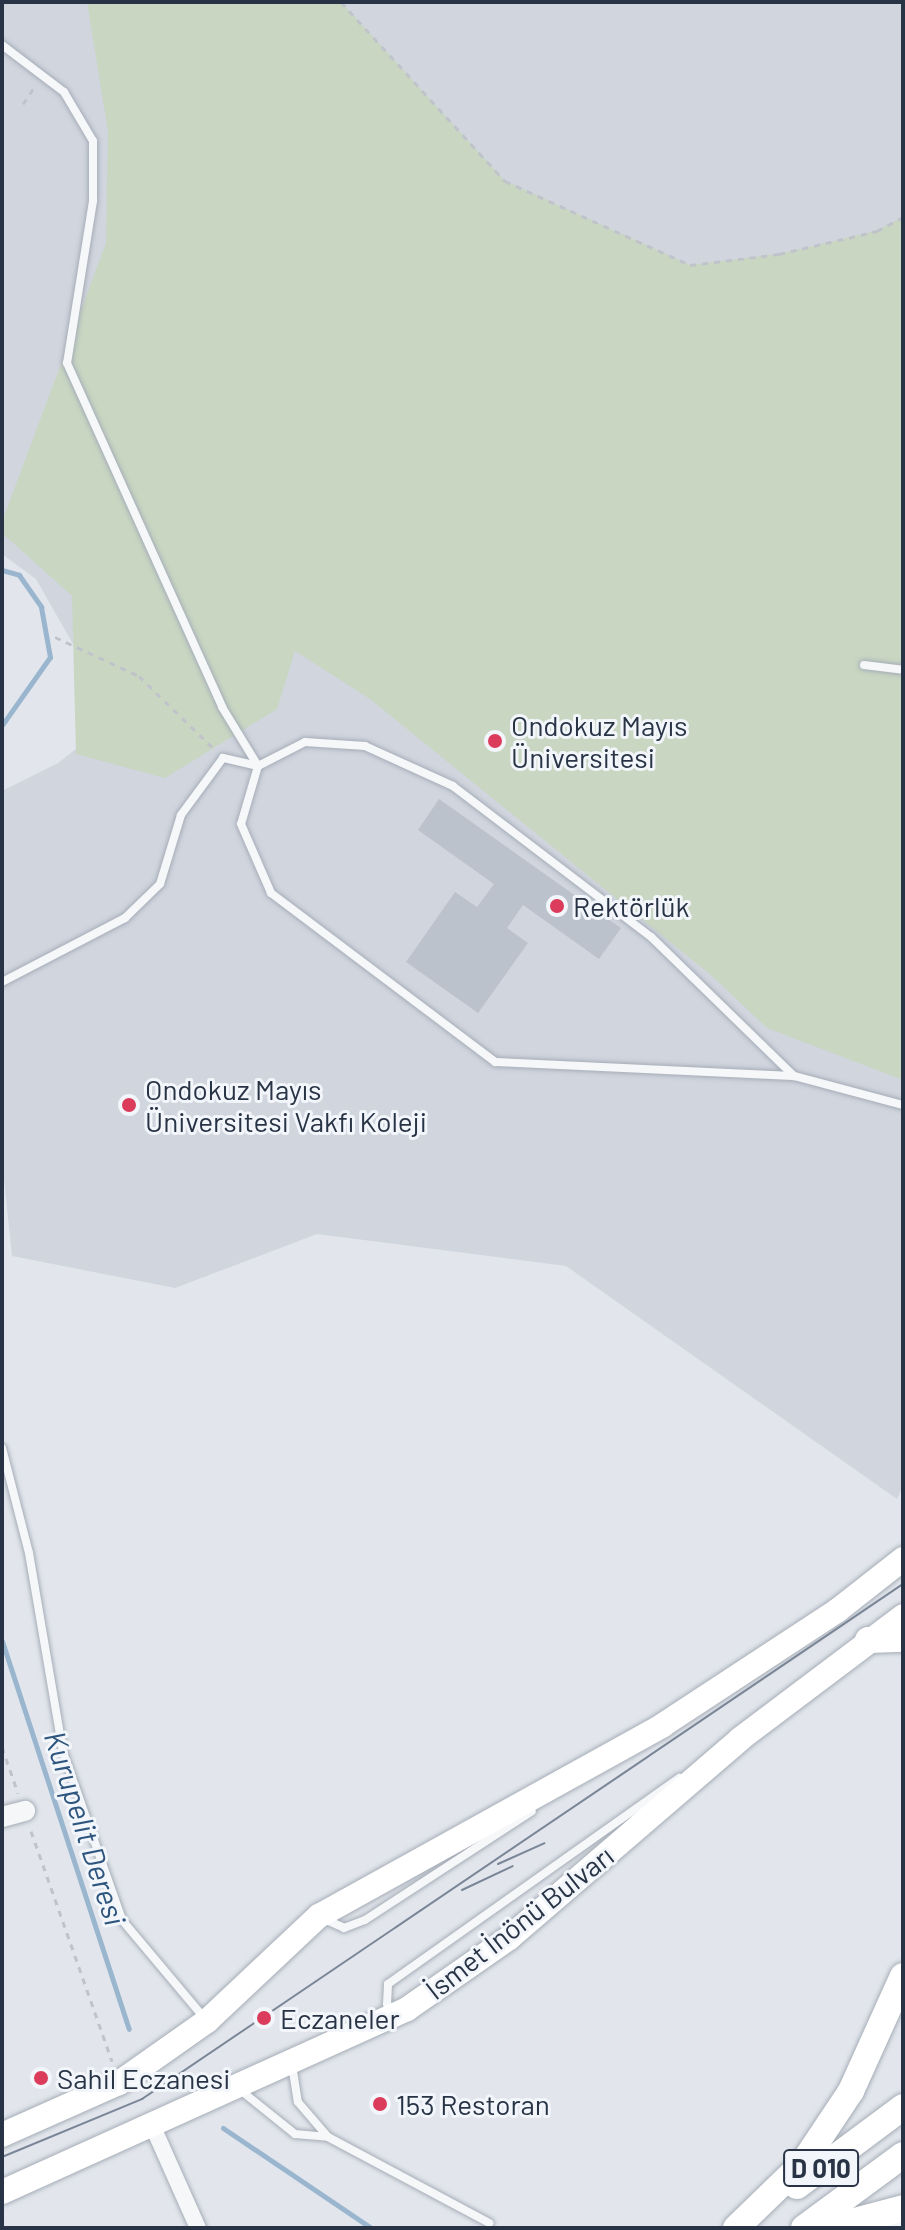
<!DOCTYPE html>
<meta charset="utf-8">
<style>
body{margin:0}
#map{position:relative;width:905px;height:2230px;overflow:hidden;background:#e2e6ec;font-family:Barlow,sans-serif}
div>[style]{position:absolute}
.built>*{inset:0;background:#d0d5de}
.green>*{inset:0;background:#c8d6c2}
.stream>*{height:5px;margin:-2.5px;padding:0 2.5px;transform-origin:2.5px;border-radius:2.5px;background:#9ab6cf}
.building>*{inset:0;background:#bbc2cc}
.path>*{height:3px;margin-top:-1.5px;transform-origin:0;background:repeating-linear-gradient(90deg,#c0c4ca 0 6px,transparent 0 12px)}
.roads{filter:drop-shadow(0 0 2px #a6adb7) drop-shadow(0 0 2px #a6adb7)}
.service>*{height:8px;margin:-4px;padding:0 4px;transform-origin:4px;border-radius:4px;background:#f5f7f9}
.minor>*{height:16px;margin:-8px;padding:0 8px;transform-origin:8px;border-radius:8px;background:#f5f7f9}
.tertiary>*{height:20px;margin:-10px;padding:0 10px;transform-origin:10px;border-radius:10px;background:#f5f7f9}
.primary>*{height:24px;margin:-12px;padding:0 12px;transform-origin:12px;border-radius:12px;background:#fff}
.trunk>*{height:26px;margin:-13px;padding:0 13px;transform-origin:13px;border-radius:13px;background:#fff}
.tram>*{height:2px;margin:-1px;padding:0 1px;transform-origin:1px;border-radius:1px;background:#7a8697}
.dots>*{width:22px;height:22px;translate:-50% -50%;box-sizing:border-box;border:4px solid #f2f5f9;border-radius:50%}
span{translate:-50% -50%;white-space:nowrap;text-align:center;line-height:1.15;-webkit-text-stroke:6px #f2f5f9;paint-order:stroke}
.shield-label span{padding:2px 6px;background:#f2f5f9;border:2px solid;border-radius:6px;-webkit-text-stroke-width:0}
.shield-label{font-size:26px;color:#283446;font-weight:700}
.poi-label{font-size:28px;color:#283446}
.left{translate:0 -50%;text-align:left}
.street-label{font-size:28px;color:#283446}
.water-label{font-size:30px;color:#2e557e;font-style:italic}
.frame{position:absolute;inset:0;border:4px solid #283446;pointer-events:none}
</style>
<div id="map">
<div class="built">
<div style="clip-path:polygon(2px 2px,903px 2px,903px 1486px,897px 1499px,566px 1266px,317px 1234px,175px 1288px,12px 1256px,2px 1160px,2px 791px,58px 763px,115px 718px,36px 579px,2px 554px)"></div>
</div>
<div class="green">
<div style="clip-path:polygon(87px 2px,341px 2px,505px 181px,690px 265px,779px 254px,876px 231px,903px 217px,903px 1080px,767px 1028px,712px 976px,370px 699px,295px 651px,277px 709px,165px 778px,76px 754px,72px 596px,2px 533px,2px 522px,106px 243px,108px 131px)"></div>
</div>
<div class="stream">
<div style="left:2px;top:570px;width:18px;rotate:16deg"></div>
<div style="left:19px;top:575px;width:39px;rotate:55deg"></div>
<div style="left:41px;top:607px;width:51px;rotate:79.8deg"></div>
<div style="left:50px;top:657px;width:83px;rotate:125.2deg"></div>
<div style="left:2px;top:1641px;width:408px;rotate:71.9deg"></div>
<div style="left:223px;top:2128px;width:179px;rotate:34deg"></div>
</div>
<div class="building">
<div style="clip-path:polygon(439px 799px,621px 928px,599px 959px,523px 905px,507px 928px,528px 943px,478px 1013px,406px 962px,455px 892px,477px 907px,494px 884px,418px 830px)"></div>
</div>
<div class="path">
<div style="left:341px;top:2px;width:243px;rotate:47.5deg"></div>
<div style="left:505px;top:181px;width:203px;rotate:24.4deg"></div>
<div style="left:690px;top:265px;width:90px;rotate:-7deg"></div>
<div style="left:779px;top:254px;width:101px;rotate:-13.2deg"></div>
<div style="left:877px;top:231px;width:30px;rotate:-28deg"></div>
<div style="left:23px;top:104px;width:22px;rotate:-56deg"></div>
<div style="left:55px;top:637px;width:93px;rotate:24.9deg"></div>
<div style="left:139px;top:676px;width:106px;rotate:44.2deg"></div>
<div style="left:2px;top:1747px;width:49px;rotate:70.8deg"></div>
<div style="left:31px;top:1831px;width:244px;rotate:70.6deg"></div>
</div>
<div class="roads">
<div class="service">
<div style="left:2px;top:45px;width:78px;rotate:37.2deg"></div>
<div style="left:64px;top:92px;width:57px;rotate:59.4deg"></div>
<div style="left:93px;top:141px;width:60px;rotate:90deg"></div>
<div style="left:93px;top:201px;width:164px;rotate:99.1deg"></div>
<div style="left:67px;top:363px;width:377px;rotate:65.7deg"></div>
<div style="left:222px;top:707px;width:69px;rotate:58.6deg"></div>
<div style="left:258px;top:766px;width:36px;rotate:-167deg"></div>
<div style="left:223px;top:758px;width:71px;rotate:126.4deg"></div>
<div style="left:181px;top:815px;width:72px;rotate:106.9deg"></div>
<div style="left:160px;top:884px;width:49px;rotate:135.8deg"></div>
<div style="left:125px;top:918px;width:139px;rotate:152.5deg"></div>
<div style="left:864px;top:665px;width:39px;rotate:7deg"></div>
<div style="left:794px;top:1076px;width:199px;rotate:-135.8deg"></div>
<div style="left:651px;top:937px;width:249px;rotate:-142.7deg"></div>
<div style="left:453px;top:786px;width:97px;rotate:-155.6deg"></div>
<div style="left:365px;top:746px;width:60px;rotate:-176.2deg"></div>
<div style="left:305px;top:742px;width:53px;rotate:152.9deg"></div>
<div style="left:258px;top:766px;width:60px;rotate:106.3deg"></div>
<div style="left:241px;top:824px;width:75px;rotate:66.5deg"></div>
<div style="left:271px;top:893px;width:281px;rotate:37deg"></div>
<div style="left:495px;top:1062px;width:299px;rotate:2.7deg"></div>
<div style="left:794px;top:1076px;width:113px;rotate:14.9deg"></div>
<div style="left:2px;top:1448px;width:108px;rotate:75.6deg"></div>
<div style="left:29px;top:1553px;width:202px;rotate:80.3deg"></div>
<div style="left:63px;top:1752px;width:178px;rotate:70.6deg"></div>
<div style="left:122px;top:1920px;width:131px;rotate:50deg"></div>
<div style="left:322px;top:1918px;width:24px;rotate:24deg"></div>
<div style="left:344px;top:1928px;width:22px;rotate:-21deg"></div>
<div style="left:365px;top:1920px;width:199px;rotate:-33.1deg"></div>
<div style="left:393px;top:2011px;width:9px;rotate:-131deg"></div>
<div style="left:387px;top:2004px;width:20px;rotate:-87deg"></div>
<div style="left:388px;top:1984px;width:357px;rotate:-35.3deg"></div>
<div style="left:292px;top:2065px;width:37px;rotate:81deg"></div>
<div style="left:298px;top:2102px;width:45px;rotate:49.5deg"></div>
<div style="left:239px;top:2089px;width:72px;rotate:38.8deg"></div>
<div style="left:295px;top:2134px;width:33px;rotate:5deg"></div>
<div style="left:328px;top:2137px;width:183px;rotate:28.1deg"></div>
</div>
<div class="minor">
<div style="left:153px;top:2127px;width:111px;rotate:66deg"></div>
<div style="left:875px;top:2218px;width:29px;rotate:16deg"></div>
</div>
<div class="tertiary">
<div style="left:2px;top:1817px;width:24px;rotate:-15deg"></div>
</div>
<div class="primary">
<div style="left:2px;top:2135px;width:128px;rotate:-24deg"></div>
<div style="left:119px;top:2083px;width:108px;rotate:-35.2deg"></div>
<div style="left:207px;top:2021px;width:154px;rotate:-43.2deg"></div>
<div style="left:319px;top:1916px;width:393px;rotate:-29deg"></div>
<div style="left:663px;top:1725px;width:209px;rotate:-33.3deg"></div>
<div style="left:838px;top:1610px;width:83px;rotate:-38.1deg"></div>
<div style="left:2px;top:2192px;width:444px;rotate:-24.3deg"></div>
<div style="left:407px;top:2009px;width:124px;rotate:-34.8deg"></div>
<div style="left:509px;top:1938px;width:305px;rotate:-40.7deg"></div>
<div style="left:740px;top:1739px;width:204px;rotate:-37deg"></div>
</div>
<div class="trunk">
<div style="left:868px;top:1640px;width:35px;rotate:-2deg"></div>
<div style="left:797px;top:2186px;width:132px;rotate:-36.7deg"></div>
<div style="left:736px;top:2228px;width:93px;rotate:-44.1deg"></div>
<div style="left:803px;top:2163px;width:87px;rotate:-56.3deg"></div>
<div style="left:851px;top:2091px;width:126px;rotate:-65.7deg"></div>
<div style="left:804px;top:2228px;width:123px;rotate:-36.4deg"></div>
<div style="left:828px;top:2228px;width:78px;rotate:-14.9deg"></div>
</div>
</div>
<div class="tram">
<div style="left:498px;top:1864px;width:51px;rotate:-24.1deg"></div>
<div style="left:462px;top:1890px;width:56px;rotate:-25.2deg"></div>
<div style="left:2px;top:2157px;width:152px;rotate:-22.5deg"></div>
<div style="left:142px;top:2099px;width:919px;rotate:-34.09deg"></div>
</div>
<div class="dots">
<div style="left:495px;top:741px;background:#db3c5b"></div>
<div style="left:557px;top:906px;background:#db3c5b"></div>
<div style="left:129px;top:1105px;background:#db3c5b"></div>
<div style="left:264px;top:2018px;background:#db3c5b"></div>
<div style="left:41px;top:2078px;background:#db3c5b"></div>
<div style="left:380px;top:2104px;background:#db3c5b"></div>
</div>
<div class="shield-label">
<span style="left:821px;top:2168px">D 010</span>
</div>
<div class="poi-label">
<span class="left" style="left:511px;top:741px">Ondokuz Mayıs<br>Üniversitesi</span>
<span class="left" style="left:573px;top:906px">Rektörlük</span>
<span class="left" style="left:145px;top:1105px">Ondokuz Mayıs<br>Üniversitesi Vakfı Koleji</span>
<span class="left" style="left:280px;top:2018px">Eczaneler</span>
<span class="left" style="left:57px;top:2078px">Sahil Eczanesi</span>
<span class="left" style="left:396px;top:2104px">153 Restoran</span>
</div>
<div class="street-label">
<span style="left:519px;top:1922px;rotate:-38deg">İsmet İnönü Bulvarı</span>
</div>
<div class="water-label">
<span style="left:86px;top:1828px;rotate:72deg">Kurupelit Deresi</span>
</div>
<div class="frame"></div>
</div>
